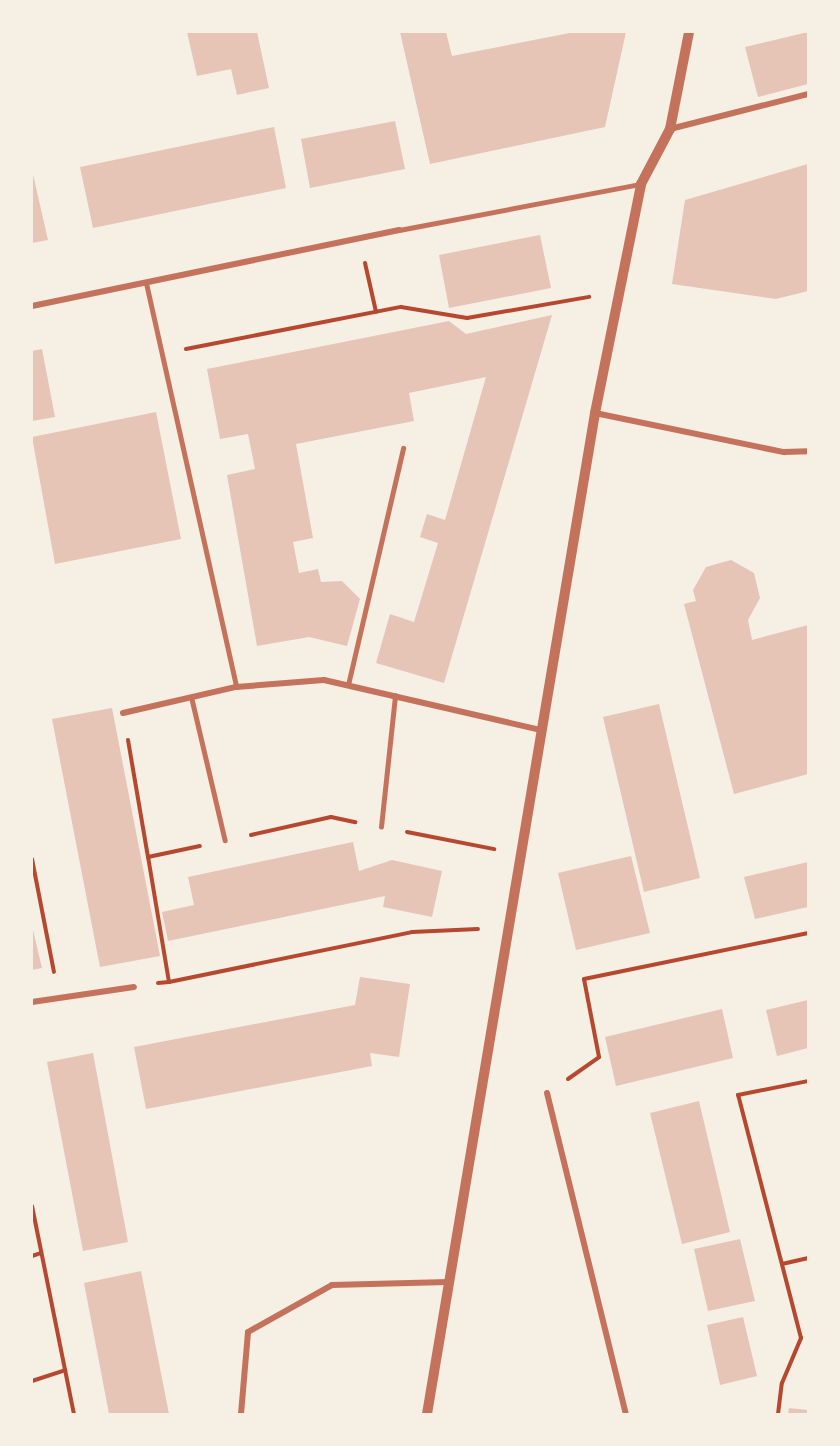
<!DOCTYPE html>
<style>
body{margin:0}
#map{position:relative;width:840px;height:1446px;overflow:hidden;background:#f6efe4;font-family:"Times New Roman",serif}
div>[style]{position:absolute}
.building>*{inset:0;background:#e6c5b7}
.path>*{height:4px;margin:-2px;padding:0 2px;transform-origin:2px;border-radius:2px;background:#b5482f}
.service>*{height:4.5px;margin:-2.25px;padding:0 2.25px;transform-origin:2.25px;border-radius:2.25px;background:#c5725c}
.pedestrian>*{height:5px;margin:-2.5px;padding:0 2.5px;transform-origin:2.5px;border-radius:2.5px;background:#c5725c}
.minor>*{height:6px;margin:-3px;padding:0 3px;transform-origin:3px;border-radius:3px;background:#c5725c}
.tertiary>*{height:10px;margin:-5px;padding:0 5px;transform-origin:5px;border-radius:5px;background:#c5725c}
span{translate:-50% -50%;white-space:nowrap;text-align:center;line-height:1.15;-webkit-text-stroke:6px #f6efe4;paint-order:stroke}
.frame{position:absolute;inset:0;border:33px solid #f6efe4;pointer-events:none}
</style>
<div id="map">
<div class="building">
<div style="clip-path:polygon(187px 32px,257px 32px,269px 88px,237px 95px,231px 69px,197px 76px)"></div>
<div style="clip-path:polygon(400px 32px,446px 32px,452px 56px,575px 32px,626px 32px,605px 127px,430px 164px)"></div>
<div style="clip-path:polygon(808px 32px,808px 84px,758px 97px,745px 47px)"></div>
<div style="clip-path:polygon(395px 121px,405px 169px,310px 188px,301px 139px)"></div>
<div style="clip-path:polygon(274px 127px,286px 188px,93px 228px,80px 167px)"></div>
<div style="clip-path:polygon(808px 164px,808px 291px,776px 299px,672px 284px,685px 200px)"></div>
<div style="clip-path:polygon(32px 170px,48px 240px,32px 243px)"></div>
<div style="clip-path:polygon(540px 235px,551px 288px,449px 308px,439px 255px)"></div>
<div style="clip-path:polygon(552px 315px,444px 683px,376px 663px,390px 614px,414px 622px,438px 543px,420px 537px,427px 514px,445px 520px,486px 377px,409px 393px,414px 421px,296px 444px,313px 538px,293px 542px,299px 573px,318px 569px,321px 582px,342px 581px,360px 599px,347px 646px,309px 637px,257px 646px,227px 475px,255px 469px,248px 434px,220px 439px,207px 369px,449px 321px,466px 334px)"></div>
<div style="clip-path:polygon(42px 349px,55px 417px,32px 421px,32px 351px)"></div>
<div style="clip-path:polygon(156px 412px,181px 539px,55px 564px,32px 437px)"></div>
<div style="clip-path:polygon(731px 560px,754px 573px,760px 598px,748px 620px,752px 640px,808px 625px,808px 774px,734px 794px,684px 604px,696px 601px,693px 590px,706px 567px)"></div>
<div style="clip-path:polygon(659px 704px,700px 878px,644px 892px,603px 717px)"></div>
<div style="clip-path:polygon(112px 708px,160px 956px,100px 967px,52px 719px)"></div>
<div style="clip-path:polygon(353px 842px,359px 871px,392px 860px,442px 871px,432px 917px,383px 907px,385px 896px,168px 941px,162px 912px,194px 905px,188px 877px)"></div>
<div style="clip-path:polygon(631px 856px,650px 933px,576px 950px,558px 873px)"></div>
<div style="clip-path:polygon(808px 862px,808px 907px,755px 919px,744px 877px)"></div>
<div style="clip-path:polygon(32px 926px,42px 968px,32px 970px)"></div>
<div style="clip-path:polygon(360px 977px,410px 984px,399px 1057px,370px 1053px,372px 1066px,146px 1109px,134px 1047px,355px 1005px)"></div>
<div style="clip-path:polygon(808px 1000px,808px 1048px,777px 1056px,766px 1010px)"></div>
<div style="clip-path:polygon(722px 1009px,733px 1058px,616px 1086px,605px 1037px)"></div>
<div style="clip-path:polygon(93px 1053px,128px 1242px,83px 1251px,47px 1062px)"></div>
<div style="clip-path:polygon(699px 1101px,730px 1232px,682px 1244px,650px 1113px)"></div>
<div style="clip-path:polygon(740px 1239px,755px 1301px,708px 1311px,694px 1249px)"></div>
<div style="clip-path:polygon(141px 1271px,169px 1414px,109px 1414px,84px 1283px)"></div>
<div style="clip-path:polygon(743px 1317px,757px 1376px,720px 1385px,707px 1325px)"></div>
<div style="clip-path:polygon(789px 1408px,808px 1410px,808px 1414px,788px 1414px)"></div>
</div>
<div class="path">
<div style="left:365px;top:263px;width:50px;rotate:77.3deg"></div>
<div style="left:186px;top:349px;width:219px;rotate:-11.1deg"></div>
<div style="left:401px;top:307px;width:67px;rotate:9.5deg"></div>
<div style="left:467px;top:318px;width:124px;rotate:-9.8deg"></div>
<div style="left:128px;top:740px;width:119px;rotate:80.3deg"></div>
<div style="left:407px;top:832px;width:89px;rotate:11.1deg"></div>
<div style="left:251px;top:835px;width:82px;rotate:-12.7deg"></div>
<div style="left:331px;top:817px;width:25px;rotate:12deg"></div>
<div style="left:32px;top:859px;width:115px;rotate:79deg"></div>
<div style="left:169px;top:982px;width:248px;rotate:-11.6deg"></div>
<div style="left:412px;top:932px;width:66px;rotate:-2.6deg"></div>
<div style="left:158px;top:983px;width:11px;rotate:-5deg"></div>
<div style="left:169px;top:982px;width:127px;rotate:-99.5deg"></div>
<div style="left:148px;top:857px;width:53px;rotate:-11.9deg"></div>
<div style="left:568px;top:1079px;width:38px;rotate:-35deg"></div>
<div style="left:599px;top:1057px;width:79px;rotate:-100.9deg"></div>
<div style="left:584px;top:979px;width:229px;rotate:-11.6deg"></div>
<div style="left:32px;top:1206px;width:212px;rotate:78.6deg"></div>
<div style="left:32px;top:1256px;width:9px;rotate:-18deg"></div>
<div style="left:782px;top:1264px;width:27px;rotate:-13deg"></div>
<div style="left:32px;top:1381px;width:35px;rotate:-18deg"></div>
<div style="left:778px;top:1414px;width:31px;rotate:-83deg"></div>
<div style="left:782px;top:1383px;width:49px;rotate:-67.1deg"></div>
<div style="left:801px;top:1338px;width:251px;rotate:-104.5deg"></div>
<div style="left:738px;top:1095px;width:71px;rotate:-11.3deg"></div>
</div>
<div class="service">
<div style="left:348px;top:685px;width:243px;rotate:-76.9deg"></div>
<div style="left:192px;top:699px;width:145px;rotate:76.8deg"></div>
<div style="left:381px;top:827px;width:132px;rotate:-83.9deg"></div>
</div>
<div class="pedestrian">
<div style="left:399px;top:230px;width:246px;rotate:-10.8deg"></div>
<div style="left:146px;top:283px;width:414px;rotate:77.4deg"></div>
</div>
<div class="minor">
<div style="left:670px;top:129px;width:142px;rotate:-14.2deg"></div>
<div style="left:32px;top:306px;width:375px;rotate:-11.7deg"></div>
<div style="left:595px;top:413px;width:193px;rotate:11.7deg"></div>
<div style="left:784px;top:452px;width:24px;rotate:-2deg"></div>
<div style="left:123px;top:713px;width:116px;rotate:-13deg"></div>
<div style="left:236px;top:687px;width:88px;rotate:-4.5deg"></div>
<div style="left:324px;top:680px;width:223px;rotate:13deg"></div>
<div style="left:32px;top:1002px;width:103px;rotate:-8.4deg"></div>
<div style="left:547px;top:1093px;width:331px;rotate:76.2deg"></div>
<div style="left:241px;top:1414px;width:82px;rotate:-85.1deg"></div>
<div style="left:248px;top:1332px;width:96px;rotate:-29.2deg"></div>
<div style="left:332px;top:1285px;width:116px;rotate:-1.5deg"></div>
</div>
<div class="tertiary">
<div style="left:427px;top:1414px;width:1015px;rotate:-80.47deg"></div>
<div style="left:595px;top:413px;width:234px;rotate:-78.6deg"></div>
<div style="left:641px;top:184px;width:62px;rotate:-62.2deg"></div>
<div style="left:670px;top:129px;width:99px;rotate:-78.9deg"></div>
</div>
<div class="frame"></div>
</div>
